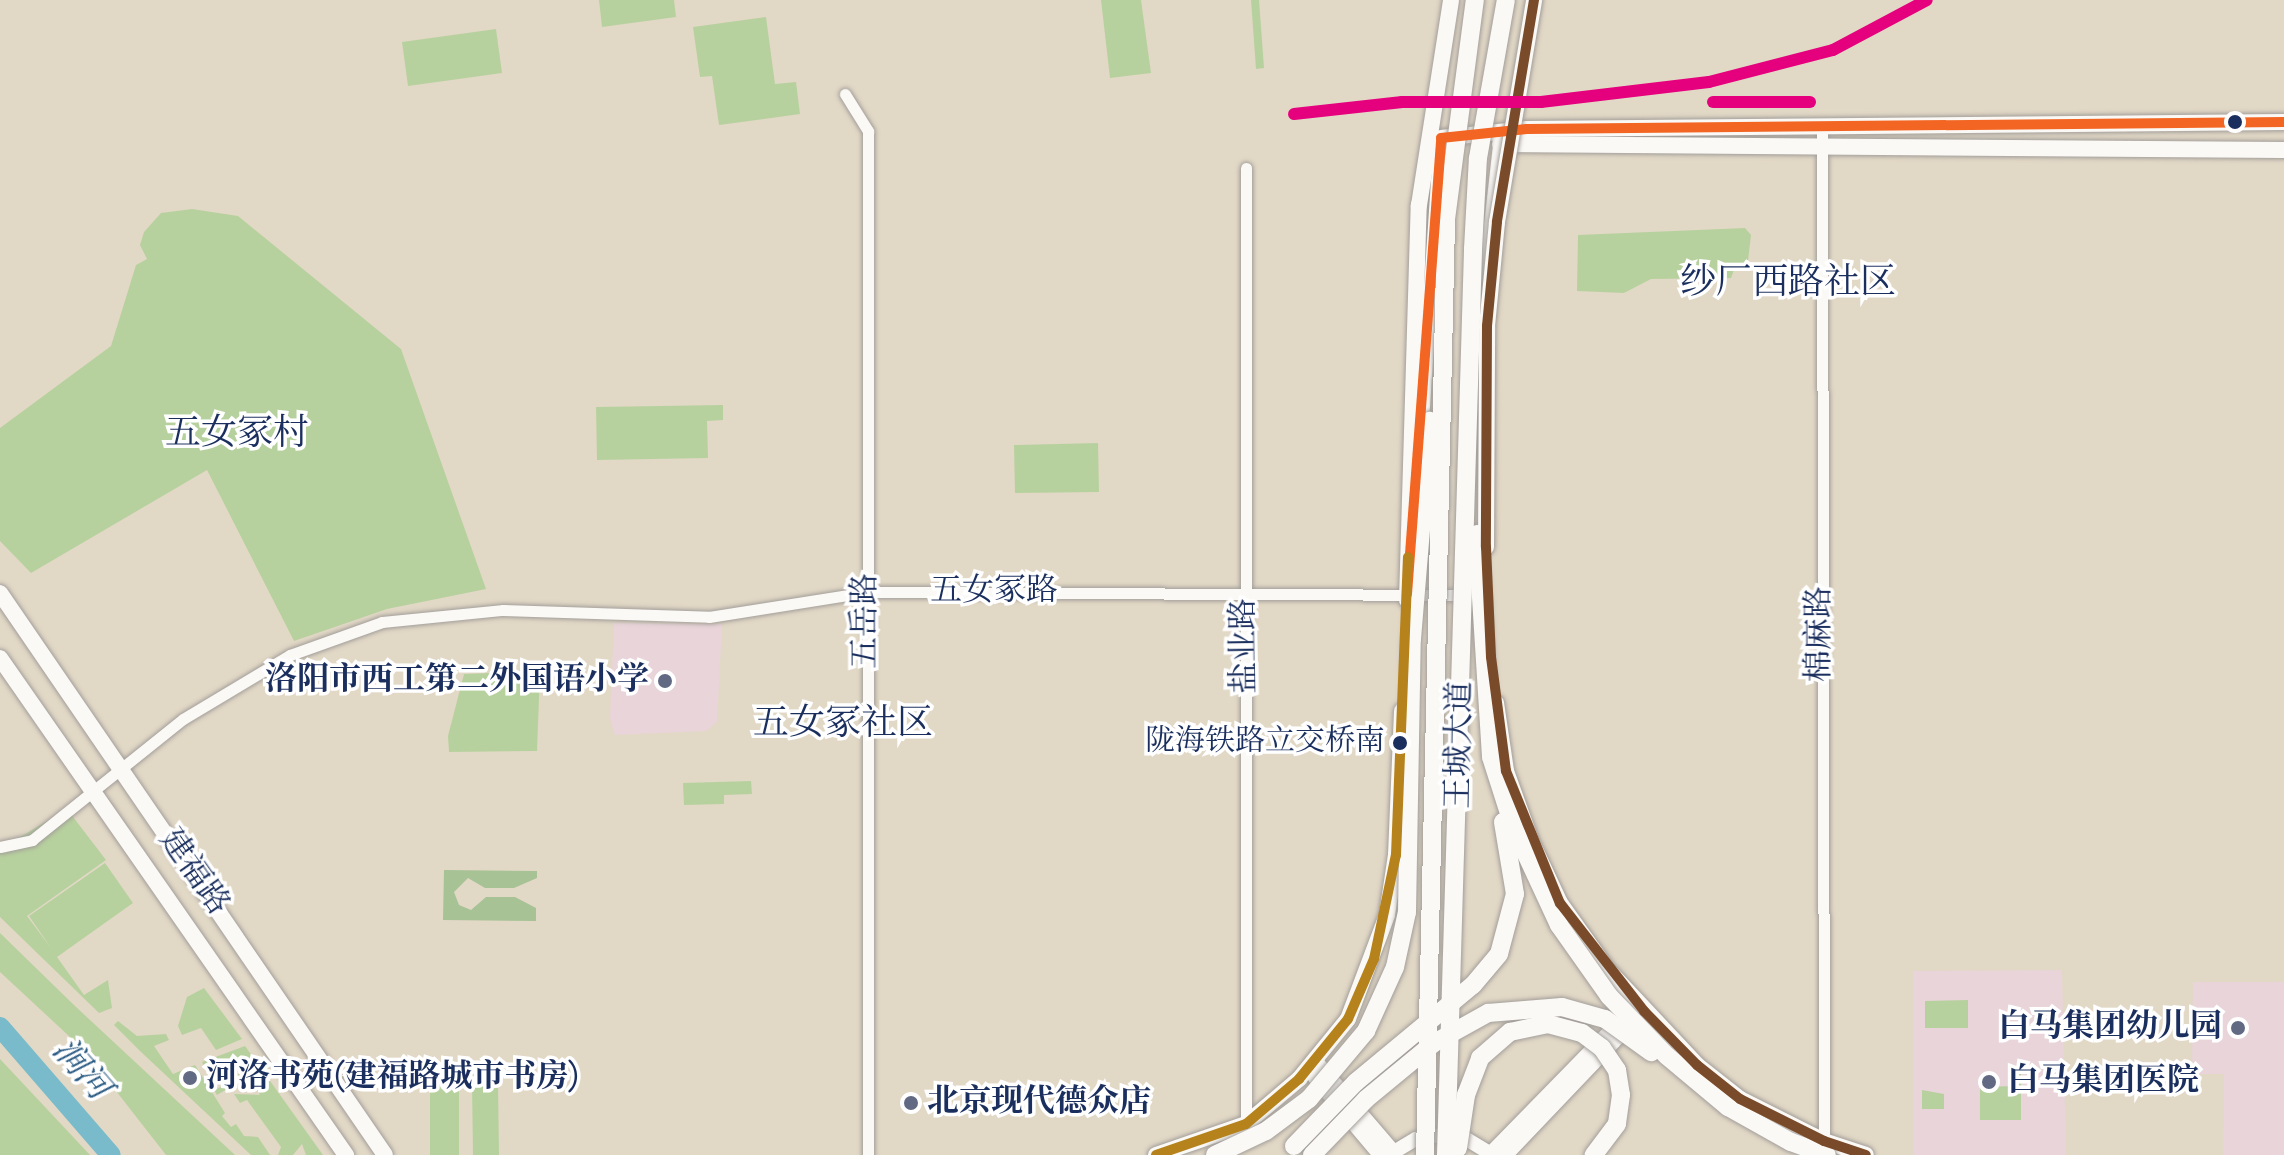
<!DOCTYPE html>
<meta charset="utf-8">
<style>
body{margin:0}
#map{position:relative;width:2284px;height:1155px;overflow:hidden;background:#e2d8c6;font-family:"Sorts Mill Goudy","Noto Serif SC",serif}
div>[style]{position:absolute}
.built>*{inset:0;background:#e8d4d9}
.green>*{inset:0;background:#b7d19e}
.forest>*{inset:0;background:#a7c295}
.river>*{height:20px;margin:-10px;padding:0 10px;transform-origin:10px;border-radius:10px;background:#79bbca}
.roads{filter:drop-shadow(0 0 2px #a29e9a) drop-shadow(0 0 2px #a29e9a)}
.minor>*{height:11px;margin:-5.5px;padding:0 5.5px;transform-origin:5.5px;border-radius:5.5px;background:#fbf9f6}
.tertiary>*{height:14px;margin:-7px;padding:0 7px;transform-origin:7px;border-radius:7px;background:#fbf9f6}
.secondary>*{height:16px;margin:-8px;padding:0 8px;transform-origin:8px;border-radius:8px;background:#fbf9f6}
.bridges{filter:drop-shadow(0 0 2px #a29e9a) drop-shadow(0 0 2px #a29e9a)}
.secondary-bridge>*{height:16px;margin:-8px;padding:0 8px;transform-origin:8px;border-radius:8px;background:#fbf9f6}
.trunk-bridge>*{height:18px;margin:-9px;padding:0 9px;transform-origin:9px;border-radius:9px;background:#fbf9f6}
.bus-1>*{height:10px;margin:-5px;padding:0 5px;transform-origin:5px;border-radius:5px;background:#f26522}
.bus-2>*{height:10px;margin:-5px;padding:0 5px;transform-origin:5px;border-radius:5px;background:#7a4b2a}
.bus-3>*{height:10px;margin:-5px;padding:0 5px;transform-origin:5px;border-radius:5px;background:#b5821c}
.rail-1>*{height:12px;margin:-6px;padding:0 6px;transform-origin:6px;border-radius:6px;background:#e5007d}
.dots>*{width:22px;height:22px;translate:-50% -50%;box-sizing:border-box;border:4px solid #fff;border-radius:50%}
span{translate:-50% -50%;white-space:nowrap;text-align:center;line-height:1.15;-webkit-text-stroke:7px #fff;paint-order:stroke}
.bus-label{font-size:30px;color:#1b2f5e}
.right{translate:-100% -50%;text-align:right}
.street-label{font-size:32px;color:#1b2f5e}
.poi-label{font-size:32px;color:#1b2f5e;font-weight:700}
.left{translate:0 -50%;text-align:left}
.water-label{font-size:34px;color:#2c5c84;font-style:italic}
.quarter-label{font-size:36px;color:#1b2f5e}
</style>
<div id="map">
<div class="built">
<div style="clip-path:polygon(614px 623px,722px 624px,717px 722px,706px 731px,615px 735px,610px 719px)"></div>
<div style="clip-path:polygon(2062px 970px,2066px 1155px,1914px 1155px,1913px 971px)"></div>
<div style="clip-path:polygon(2193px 982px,2284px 982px,2284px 1155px,2223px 1155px,2224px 1074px,2192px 1074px)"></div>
</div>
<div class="green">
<div style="clip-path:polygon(599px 0,674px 0,676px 17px,602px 27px)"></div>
<div style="clip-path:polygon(1101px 0,1141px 0,1151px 73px,1110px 78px)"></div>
<div style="clip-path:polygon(1251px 0,1259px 0,1264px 68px,1256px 69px)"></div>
<div style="clip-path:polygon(766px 17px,775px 84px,796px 82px,800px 114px,719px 125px,712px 76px,700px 77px,693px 27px)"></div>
<div style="clip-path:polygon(496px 29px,502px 73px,408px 86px,402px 42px)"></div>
<div style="clip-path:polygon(192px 209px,238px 216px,401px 349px,486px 589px,387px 609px,294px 641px,207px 470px,31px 573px,0 541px,0 428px,111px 346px,136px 265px,147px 259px,140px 245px,144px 232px,161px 213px)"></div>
<div style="clip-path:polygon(1745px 228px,1751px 235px,1748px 261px,1735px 267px,1731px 278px,1651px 279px,1624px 293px,1577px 291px,1578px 235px)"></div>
<div style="clip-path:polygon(723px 405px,723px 420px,707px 421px,708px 458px,597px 460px,596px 407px)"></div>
<div style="clip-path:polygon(1098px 443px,1099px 492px,1015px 493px,1014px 445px)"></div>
<div style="clip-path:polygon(540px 671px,537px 751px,449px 752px,448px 736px,464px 674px)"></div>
<div style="clip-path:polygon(751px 781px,752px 794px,724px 795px,724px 804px,684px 805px,683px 783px)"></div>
<div style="clip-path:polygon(67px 809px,106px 860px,27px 916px,51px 948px,29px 916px,105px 863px,133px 903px,57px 957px,84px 995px,108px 980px,112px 1008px,99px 1013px,0 917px,0 849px)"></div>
<div style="clip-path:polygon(0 933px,75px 1006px,235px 1155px,166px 1155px,84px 1050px,0 972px)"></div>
<div style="clip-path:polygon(204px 988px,242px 1039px,216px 1050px,201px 1028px,182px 1035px,178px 1026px,187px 997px)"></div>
<div style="clip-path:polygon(1968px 1000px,1968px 1028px,1925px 1028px,1925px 1001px)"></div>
<div style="clip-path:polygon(118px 1021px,137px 1036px,166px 1034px,169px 1040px,154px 1046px,173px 1074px,195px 1065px,225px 1113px,222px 1116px,231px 1127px,236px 1124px,244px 1136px,258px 1137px,270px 1155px,251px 1155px,140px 1051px,114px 1025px)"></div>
<div style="clip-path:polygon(245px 1046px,323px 1155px,306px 1155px,302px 1144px,293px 1155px,278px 1155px,281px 1147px,247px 1100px,240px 1103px,234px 1094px,260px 1095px,244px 1068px,237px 1072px,242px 1080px,217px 1095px,211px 1085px,217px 1089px,230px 1081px,220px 1066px,208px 1073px,202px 1062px)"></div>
<div style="clip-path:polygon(0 1059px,90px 1155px,0 1155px)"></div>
<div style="clip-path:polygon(2016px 1074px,2021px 1074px,2021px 1120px,1980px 1120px,1980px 1087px,2015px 1086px)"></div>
<div style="clip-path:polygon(430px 1080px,459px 1080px,459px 1155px,430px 1155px)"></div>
<div style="clip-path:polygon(498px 1082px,499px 1155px,473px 1155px,472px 1083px)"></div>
<div style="clip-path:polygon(1922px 1090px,1944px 1094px,1944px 1109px,1922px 1109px)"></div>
</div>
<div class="forest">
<div style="clip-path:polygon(444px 870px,537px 871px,537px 878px,514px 888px,485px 888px,468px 878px,454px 892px,459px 905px,471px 910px,486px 897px,515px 897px,536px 908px,536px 921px,443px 920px)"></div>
</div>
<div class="river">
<div style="left:0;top:1027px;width:169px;rotate:49.1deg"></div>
</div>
<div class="roads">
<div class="minor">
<div style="left:845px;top:94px;width:44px;rotate:58.1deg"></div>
<div style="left:868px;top:131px;width:1024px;rotate:90deg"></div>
<div style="left:1822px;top:127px;width:1014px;rotate:89.89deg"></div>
<div style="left:0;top:847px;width:33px;rotate:-12deg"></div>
<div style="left:32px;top:840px;width:193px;rotate:-38.7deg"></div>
<div style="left:183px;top:719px;width:125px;rotate:-30.9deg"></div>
<div style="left:290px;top:655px;width:98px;rotate:-19.7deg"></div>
<div style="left:382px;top:622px;width:122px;rotate:-5.7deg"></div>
<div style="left:503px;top:610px;width:206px;rotate:1.9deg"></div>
<div style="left:709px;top:617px;width:159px;rotate:-9deg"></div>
<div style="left:866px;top:592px;width:600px;rotate:0.29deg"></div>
<div style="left:1246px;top:1124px;width:956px;rotate:-90deg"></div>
</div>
<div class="tertiary">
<div style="left:1482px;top:303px;width:160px;rotate:-83.5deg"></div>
<div style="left:1421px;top:437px;width:300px;rotate:-86.2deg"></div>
<div style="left:1315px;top:1060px;width:120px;rotate:49.4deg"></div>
<div style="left:1315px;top:1078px;width:101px;rotate:49.8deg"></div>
<div style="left:1491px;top:1153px;width:185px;rotate:-45.7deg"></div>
<div style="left:1389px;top:1155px;width:31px;rotate:-31deg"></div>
<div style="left:1416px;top:1139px;width:26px;rotate:-9deg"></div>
<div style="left:1442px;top:1135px;width:26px;rotate:11deg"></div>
<div style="left:1468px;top:1140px;width:29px;rotate:31deg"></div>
<div style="left:1506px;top:1155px;width:180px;rotate:-46.4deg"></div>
</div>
<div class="secondary">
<div style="left:1441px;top:138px;width:86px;rotate:-6deg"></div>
<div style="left:1527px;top:129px;width:757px;rotate:-0.53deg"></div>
<div style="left:1500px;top:144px;width:784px;rotate:0.44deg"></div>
<div style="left:0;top:593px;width:681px;rotate:55.59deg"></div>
<div style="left:1407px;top:600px;width:395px;rotate:-88.3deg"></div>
<div style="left:1419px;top:205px;width:207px;rotate:-81.1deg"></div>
<div style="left:0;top:658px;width:606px;rotate:55.16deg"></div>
<div style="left:1496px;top:703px;width:69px;rotate:81.6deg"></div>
<div style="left:1506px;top:771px;width:74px;rotate:70.3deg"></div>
<div style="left:1531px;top:841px;width:68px;rotate:64.9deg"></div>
<div style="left:1560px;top:903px;width:81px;rotate:54.5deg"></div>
<div style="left:1607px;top:969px;width:132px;rotate:46.8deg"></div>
<div style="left:1697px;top:1065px;width:55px;rotate:38.3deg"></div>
<div style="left:1740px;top:1099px;width:94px;rotate:26.6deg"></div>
<div style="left:1824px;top:1141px;width:44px;rotate:18.4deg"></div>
<div style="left:1156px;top:1155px;width:95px;rotate:-19deg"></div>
<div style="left:1246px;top:1124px;width:70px;rotate:-40.3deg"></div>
<div style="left:1299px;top:1079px;width:77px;rotate:-50.8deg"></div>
<div style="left:1348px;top:1019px;width:111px;rotate:-69.4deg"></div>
<div style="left:1387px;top:915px;width:61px;rotate:-81.5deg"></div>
<div style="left:1396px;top:855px;width:144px;rotate:-87.6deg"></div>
</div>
</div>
<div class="bridges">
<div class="secondary-bridge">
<div style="left:1486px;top:547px;width:221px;rotate:-89.7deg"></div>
<div style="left:1487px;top:326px;width:104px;rotate:-84.5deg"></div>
<div style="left:1497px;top:222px;width:225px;rotate:-80.5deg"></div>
</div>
<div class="trunk-bridge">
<div style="left:1477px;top:534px;width:223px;rotate:86.4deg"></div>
<div style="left:1491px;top:757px;width:72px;rotate:72.3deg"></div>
<div style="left:1513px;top:826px;width:109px;rotate:65.1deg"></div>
<div style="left:1559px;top:925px;width:87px;rotate:54.8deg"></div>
<div style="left:1609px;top:996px;width:83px;rotate:46deg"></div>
<div style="left:1667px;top:1056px;width:80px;rotate:39.9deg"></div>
<div style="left:1728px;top:1107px;width:72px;rotate:29.1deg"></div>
<div style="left:1791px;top:1142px;width:38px;rotate:20deg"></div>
<div style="left:1294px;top:1146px;width:89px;rotate:-45.9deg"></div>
<div style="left:1356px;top:1082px;width:152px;rotate:-39.7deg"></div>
<div style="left:1473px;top:985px;width:40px;rotate:-50deg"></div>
<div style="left:1499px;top:954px;width:62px;rotate:-75.1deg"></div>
<div style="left:1515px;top:894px;width:73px;rotate:-99.5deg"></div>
<div style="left:1458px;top:1148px;width:54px;rotate:-81.4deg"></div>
<div style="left:1466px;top:1095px;width:40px;rotate:-69deg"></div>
<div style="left:1480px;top:1058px;width:40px;rotate:-41deg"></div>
<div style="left:1510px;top:1032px;width:39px;rotate:-12deg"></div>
<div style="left:1548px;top:1024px;width:35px;rotate:15deg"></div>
<div style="left:1582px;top:1033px;width:25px;rotate:37deg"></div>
<div style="left:1602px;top:1048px;width:27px;rotate:56deg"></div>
<div style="left:1617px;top:1070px;width:25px;rotate:81deg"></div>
<div style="left:1621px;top:1095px;width:29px;rotate:98deg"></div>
<div style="left:1617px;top:1124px;width:39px;rotate:127deg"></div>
<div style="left:1215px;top:1155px;width:56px;rotate:-25.2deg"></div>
<div style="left:1266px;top:1131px;width:54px;rotate:-36.7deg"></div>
<div style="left:1309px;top:1099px;width:89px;rotate:-50deg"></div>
<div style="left:1366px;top:1031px;width:70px;rotate:-65.6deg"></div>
<div style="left:1395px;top:967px;width:56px;rotate:-77.7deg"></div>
<div style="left:1407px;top:912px;width:273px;rotate:-89deg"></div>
<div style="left:1412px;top:639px;width:219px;rotate:-85.3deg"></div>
<div style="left:1312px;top:1155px;width:78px;rotate:-46deg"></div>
<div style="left:1366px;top:1099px;width:88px;rotate:-39.5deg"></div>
<div style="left:1434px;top:1043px;width:62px;rotate:-29.1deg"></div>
<div style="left:1488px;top:1013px;width:74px;rotate:-4.6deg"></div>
<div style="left:1562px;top:1007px;width:45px;rotate:15.6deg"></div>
<div style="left:1605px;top:1019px;width:57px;rotate:35.7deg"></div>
<div style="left:1425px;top:1155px;width:936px;rotate:-88.71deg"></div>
<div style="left:1446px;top:219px;width:221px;rotate:-82.5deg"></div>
<div style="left:1446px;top:1155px;width:906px;rotate:-88.29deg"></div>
<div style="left:1473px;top:249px;width:91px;rotate:-86.9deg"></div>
<div style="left:1478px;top:158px;width:160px;rotate:-80deg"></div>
</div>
</div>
<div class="bus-1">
<div style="left:1407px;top:594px;width:457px;rotate:-85.7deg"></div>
<div style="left:1441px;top:138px;width:86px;rotate:-6deg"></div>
<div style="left:1527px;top:129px;width:757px;rotate:-0.53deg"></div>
</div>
<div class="bus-2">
<div style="left:1534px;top:0;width:225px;rotate:99.5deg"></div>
<div style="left:1497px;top:222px;width:104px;rotate:95.5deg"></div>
<div style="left:1487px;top:326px;width:221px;rotate:90.3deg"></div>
<div style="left:1486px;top:547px;width:110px;rotate:87.4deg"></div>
<div style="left:1491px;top:657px;width:115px;rotate:82.5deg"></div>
<div style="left:1506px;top:771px;width:143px;rotate:67.8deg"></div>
<div style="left:1560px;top:903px;width:137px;rotate:52.1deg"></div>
<div style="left:1644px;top:1011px;width:76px;rotate:45.5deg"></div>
<div style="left:1697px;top:1065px;width:55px;rotate:38.3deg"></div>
<div style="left:1740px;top:1099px;width:94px;rotate:26.6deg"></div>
<div style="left:1824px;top:1141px;width:44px;rotate:18.4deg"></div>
</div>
<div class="bus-3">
<div style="left:1156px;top:1155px;width:95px;rotate:-19deg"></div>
<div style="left:1246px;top:1124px;width:70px;rotate:-40.3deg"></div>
<div style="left:1299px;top:1079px;width:77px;rotate:-50.8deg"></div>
<div style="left:1348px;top:1019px;width:65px;rotate:-66.6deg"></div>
<div style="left:1374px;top:959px;width:106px;rotate:-78.1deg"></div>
<div style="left:1396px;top:855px;width:298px;rotate:-87.7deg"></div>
</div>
<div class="rail-1">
<div style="left:1713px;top:102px;width:97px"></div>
<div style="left:1294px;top:114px;width:109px;rotate:-6.3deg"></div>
<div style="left:1402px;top:102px;width:139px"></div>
<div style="left:1541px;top:102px;width:169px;rotate:-6.8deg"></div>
<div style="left:1709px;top:82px;width:128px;rotate:-14.5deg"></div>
<div style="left:1833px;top:50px;width:106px;rotate:-28deg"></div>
</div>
<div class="dots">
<div style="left:2235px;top:122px;background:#1b2f5e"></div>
<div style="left:665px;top:681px;background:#616a82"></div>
<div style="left:1400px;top:743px;background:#1b2f5e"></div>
<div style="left:2238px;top:1028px;background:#616a82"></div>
<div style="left:190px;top:1078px;background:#616a82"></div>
<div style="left:1989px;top:1082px;background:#616a82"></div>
<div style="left:911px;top:1103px;background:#616a82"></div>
</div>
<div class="bus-label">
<span class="right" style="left:1385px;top:743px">陇海铁路立交桥南</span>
</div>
<div class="street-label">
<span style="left:994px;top:592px">五女冢路</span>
<span style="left:867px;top:621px;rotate:-90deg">五岳路</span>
<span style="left:1821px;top:634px;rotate:-90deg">棉麻路</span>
<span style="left:1246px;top:646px;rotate:-91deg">盐业路</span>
<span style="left:1461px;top:745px;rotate:-89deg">王城大道</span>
<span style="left:193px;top:873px;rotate:55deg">建福路</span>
</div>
<div class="poi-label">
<span class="right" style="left:649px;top:681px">洛阳市西工第二外国语小学</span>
<span class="right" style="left:2222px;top:1028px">白马集团幼儿园</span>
<span class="left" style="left:206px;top:1078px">河洛书苑(建福路城市书房)</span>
<span class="left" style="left:2007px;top:1082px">白马集团医院</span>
<span class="left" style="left:927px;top:1103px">北京现代德众店</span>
</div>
<div class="water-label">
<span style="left:80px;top:1070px;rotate:49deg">涧河</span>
</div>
<div class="quarter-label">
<span style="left:1788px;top:285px">纱厂西路社区</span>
<span style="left:237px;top:436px">五女冢村</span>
<span style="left:843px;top:726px">五女冢社区</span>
</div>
</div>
